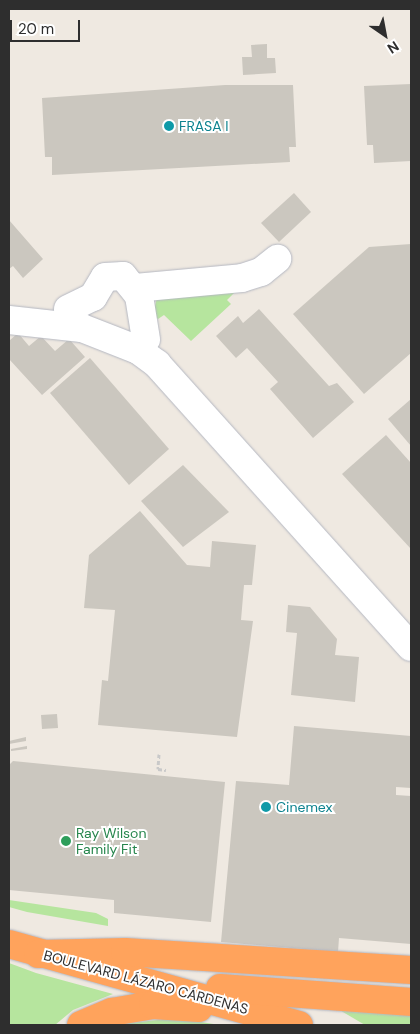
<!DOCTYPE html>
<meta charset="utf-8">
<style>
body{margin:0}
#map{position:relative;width:420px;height:1034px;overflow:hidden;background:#efe9e1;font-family:"DM Sans",sans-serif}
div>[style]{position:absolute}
.green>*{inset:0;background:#b6e59e}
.building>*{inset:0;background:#cbc7bf}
.path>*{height:3px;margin-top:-1.5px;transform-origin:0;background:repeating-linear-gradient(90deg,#c9c9c9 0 4px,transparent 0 6.5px)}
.roads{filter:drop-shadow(0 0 1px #b4b7c1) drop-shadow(0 0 1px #b4b7c1)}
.secondary>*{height:28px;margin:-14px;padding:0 14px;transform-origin:14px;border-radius:14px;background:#fff}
.highway>*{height:28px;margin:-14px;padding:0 14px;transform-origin:14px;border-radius:14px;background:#ffa35c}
.dots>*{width:14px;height:14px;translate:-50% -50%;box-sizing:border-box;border:2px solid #fff;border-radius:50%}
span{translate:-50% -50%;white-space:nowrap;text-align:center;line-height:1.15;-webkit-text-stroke:4px #fff;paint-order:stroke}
.culture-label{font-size:14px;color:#0d838f}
.left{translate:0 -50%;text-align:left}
.leisure-label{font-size:14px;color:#27864d}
.street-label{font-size:14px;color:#2e2e2e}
.frame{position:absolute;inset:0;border:10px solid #2e2e2e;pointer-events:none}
.north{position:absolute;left:360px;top:10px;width:50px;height:50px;-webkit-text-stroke:4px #fff;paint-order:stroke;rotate:147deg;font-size:14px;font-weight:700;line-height:20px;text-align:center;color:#2e2e2e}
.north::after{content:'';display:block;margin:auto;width:18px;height:22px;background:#2e2e2e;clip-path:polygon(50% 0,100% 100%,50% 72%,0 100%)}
.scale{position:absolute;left:10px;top:20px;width:70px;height:22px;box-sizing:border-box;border:2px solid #2e2e2e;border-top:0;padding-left:6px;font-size:15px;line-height:18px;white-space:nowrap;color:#2e2e2e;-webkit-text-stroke:4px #fff;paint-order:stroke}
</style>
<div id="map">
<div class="green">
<div style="clip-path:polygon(237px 290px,227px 300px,231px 304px,191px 341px,164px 315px,158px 319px,153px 315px,158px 293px)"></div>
<div style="clip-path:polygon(9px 900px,96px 913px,108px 919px,108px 926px,27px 912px,9px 907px)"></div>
<div style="clip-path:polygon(9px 963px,36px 973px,113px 994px,73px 1010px,55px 1025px,9px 1025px)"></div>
<div style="clip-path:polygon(331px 1005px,411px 1015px,411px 1025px,365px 1025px)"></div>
<div style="clip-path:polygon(166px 1019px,188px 1020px,220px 1025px,113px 1025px)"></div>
</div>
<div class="building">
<div style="clip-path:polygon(267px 44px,267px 58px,275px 58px,276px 73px,243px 75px,242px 57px,252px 57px,251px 45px)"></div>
<div style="clip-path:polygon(411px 84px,411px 161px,374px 163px,373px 145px,367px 145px,364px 86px)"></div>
<div style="clip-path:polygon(225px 85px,293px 85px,296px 147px,289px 147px,290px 162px,52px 175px,52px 157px,45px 157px,42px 98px)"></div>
<div style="clip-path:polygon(294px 193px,311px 212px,279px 242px,261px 223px)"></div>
<div style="clip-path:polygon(9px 220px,43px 259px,23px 278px,13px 266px,9px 269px)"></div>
<div style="clip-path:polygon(411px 244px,411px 353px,364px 394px,293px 314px,369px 247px)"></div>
<div style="clip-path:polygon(259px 309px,329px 386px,337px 383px,354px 402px,313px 438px,270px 389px,278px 382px,247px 348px,236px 358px,216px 336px,238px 316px,243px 323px)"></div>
<div style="clip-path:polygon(18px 333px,29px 346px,41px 336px,55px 351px,69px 339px,85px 357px,42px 395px,9px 359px,9px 341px)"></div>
<div style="clip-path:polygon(90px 358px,169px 449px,129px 485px,50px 393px)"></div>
<div style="clip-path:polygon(411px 399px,411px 446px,388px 419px)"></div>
<div style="clip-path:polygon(386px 435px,411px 463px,411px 549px,342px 474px)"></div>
<div style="clip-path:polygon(183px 465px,229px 512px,183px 547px,141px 501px)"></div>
<div style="clip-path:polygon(140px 511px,187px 565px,210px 567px,212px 541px,256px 545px,252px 585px,244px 585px,241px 620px,253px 621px,237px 737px,98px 725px,102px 680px,108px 681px,115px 610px,84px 608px,89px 555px)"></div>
<div style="clip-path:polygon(288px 605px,310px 607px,337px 639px,335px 655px,359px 657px,355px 702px,291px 695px,297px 633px,286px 632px)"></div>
<div style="clip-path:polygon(57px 714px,58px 728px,42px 729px,41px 715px)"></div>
<div style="clip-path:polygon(294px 726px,411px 736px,411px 788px,396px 787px,396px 795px,411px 796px,411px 944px,339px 938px,338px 952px,221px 942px,236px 781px,289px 785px)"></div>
<div style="clip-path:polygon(26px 737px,26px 741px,9px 744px,9px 741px)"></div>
<div style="clip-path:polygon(27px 746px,27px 749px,11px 751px,11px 749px)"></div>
<div style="clip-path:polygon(13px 761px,225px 782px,211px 922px,114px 913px,114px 900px,9px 890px,9px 765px)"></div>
</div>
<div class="path">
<div style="left:159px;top:754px;width:15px;rotate:94deg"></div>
<div style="left:158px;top:769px;width:8px;rotate:7deg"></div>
</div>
<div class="roads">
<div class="secondary">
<div style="left:135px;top:288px;width:107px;rotate:-5.3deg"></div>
<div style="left:242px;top:278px;width:20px;rotate:-18deg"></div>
<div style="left:261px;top:272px;width:21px;rotate:-39deg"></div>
<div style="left:68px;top:309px;width:28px;rotate:-26deg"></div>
<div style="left:93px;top:297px;width:23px;rotate:-59deg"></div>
<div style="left:105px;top:277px;width:18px;rotate:-3deg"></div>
<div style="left:123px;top:276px;width:26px;rotate:51deg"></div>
<div style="left:139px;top:296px;width:44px;rotate:80.8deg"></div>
<div style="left:9px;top:320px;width:73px;rotate:6.3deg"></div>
<div style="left:82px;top:328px;width:60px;rotate:21.4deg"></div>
<div style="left:138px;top:350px;width:24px;rotate:36deg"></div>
<div style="left:157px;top:364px;width:380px;rotate:48.1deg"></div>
</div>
<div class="highway">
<div style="left:9px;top:944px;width:301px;rotate:15.6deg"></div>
<div style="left:38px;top:954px;width:87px;rotate:-1.3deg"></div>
<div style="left:125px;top:952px;width:287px;rotate:3.6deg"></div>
<div style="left:220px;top:988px;width:192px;rotate:4.2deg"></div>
<div style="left:81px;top:1025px;width:34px;rotate:-23deg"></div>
<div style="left:112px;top:1012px;width:42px;rotate:-9.7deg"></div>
<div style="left:153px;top:1005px;width:46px;rotate:3.7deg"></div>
</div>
</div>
<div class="dots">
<div style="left:169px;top:126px;background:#0f9aa8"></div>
<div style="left:266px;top:807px;background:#0f9aa8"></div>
<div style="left:66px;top:841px;background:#2e9e5b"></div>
</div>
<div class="culture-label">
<span class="left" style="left:179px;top:126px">FRASA I</span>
<span class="left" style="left:276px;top:807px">Cinemex</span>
</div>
<div class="leisure-label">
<span class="left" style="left:76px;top:841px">Ray Wilson<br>Family Fit</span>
</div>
<div class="street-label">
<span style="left:146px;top:982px;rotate:15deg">BOULEVARD LÁZARO CÁRDENAS</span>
</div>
<div class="frame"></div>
<div class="north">N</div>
<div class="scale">20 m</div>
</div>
